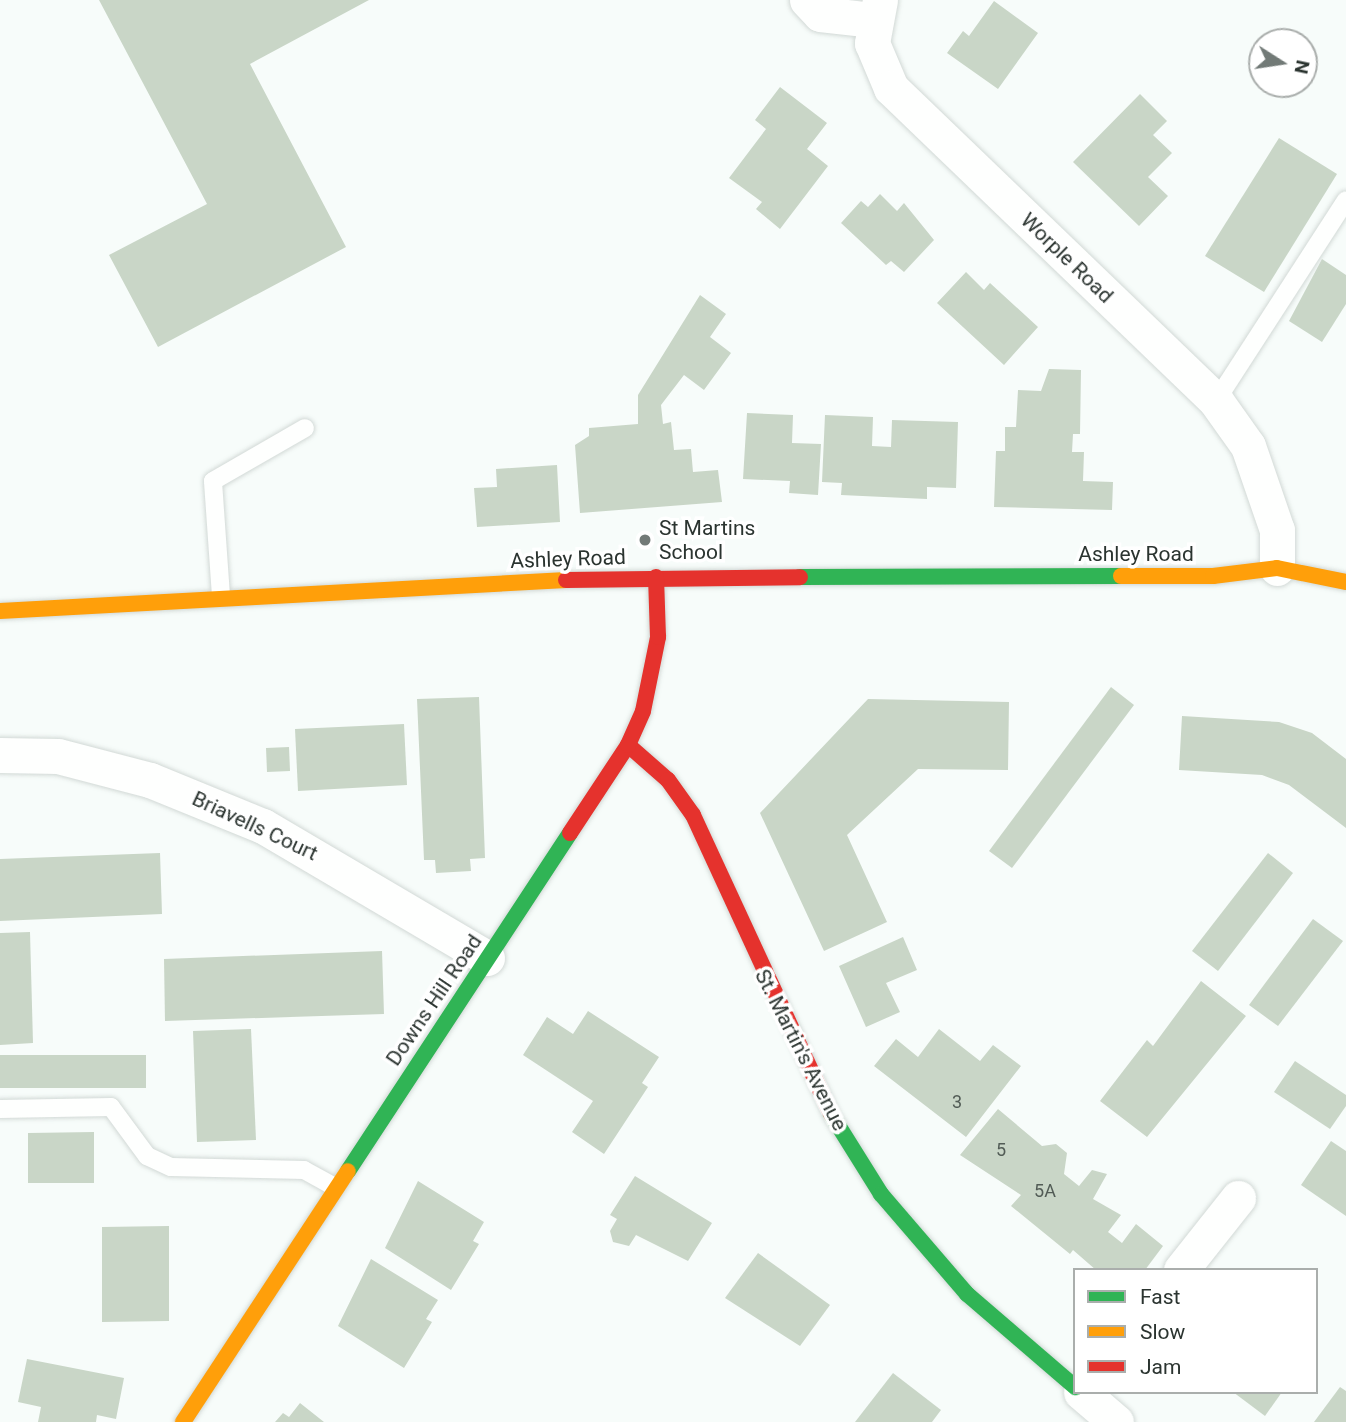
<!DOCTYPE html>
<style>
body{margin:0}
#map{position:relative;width:1346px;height:1422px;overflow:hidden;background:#f7fcfa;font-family:Roboto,sans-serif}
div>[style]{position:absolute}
.building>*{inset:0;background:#c9d6c7}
.roads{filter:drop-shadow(0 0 2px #d2d9d6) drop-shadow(0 0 2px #d2d9d6)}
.lane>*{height:18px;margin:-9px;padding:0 9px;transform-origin:9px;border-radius:9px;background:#fefffe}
.street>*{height:35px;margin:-17.5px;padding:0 17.5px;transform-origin:17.5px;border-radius:17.5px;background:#fefffe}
.fast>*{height:16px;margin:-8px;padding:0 8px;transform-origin:8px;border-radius:8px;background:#30b455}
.slow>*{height:16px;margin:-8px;padding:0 8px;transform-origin:8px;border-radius:8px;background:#ff9f0a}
.jam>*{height:16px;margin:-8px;padding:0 8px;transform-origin:8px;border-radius:8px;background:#e5322d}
.dots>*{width:19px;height:19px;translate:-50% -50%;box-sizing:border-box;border:4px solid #fff;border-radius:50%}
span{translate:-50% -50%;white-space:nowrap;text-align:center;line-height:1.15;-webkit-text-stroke:7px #fff;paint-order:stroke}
.number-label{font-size:18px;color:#525c56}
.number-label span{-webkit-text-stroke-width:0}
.street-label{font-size:21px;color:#2b3430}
.poi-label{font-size:21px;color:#2b3430}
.left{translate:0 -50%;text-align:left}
.legend{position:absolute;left:1073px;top:1268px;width:245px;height:126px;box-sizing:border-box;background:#fff;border:2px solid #aaaeac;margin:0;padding:9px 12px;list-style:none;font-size:21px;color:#2b3430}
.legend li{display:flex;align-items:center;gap:14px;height:35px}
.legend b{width:35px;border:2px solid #aaaeac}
.north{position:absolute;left:1248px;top:28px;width:70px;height:70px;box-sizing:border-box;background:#fff;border:2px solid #aaaeac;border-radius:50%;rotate:102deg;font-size:19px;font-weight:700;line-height:28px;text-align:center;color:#2b3430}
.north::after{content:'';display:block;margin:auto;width:24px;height:32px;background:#727a77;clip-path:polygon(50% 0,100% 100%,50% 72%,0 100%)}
</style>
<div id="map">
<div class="building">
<div style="clip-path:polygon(99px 0,369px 0,250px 64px,346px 247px,158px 347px,109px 255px,207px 204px)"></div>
<div style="clip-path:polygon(994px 1px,1038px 33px,998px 89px,947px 53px,963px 31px,969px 36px)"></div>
<div style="clip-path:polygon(780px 87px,827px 123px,807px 149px,828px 166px,780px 229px,756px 209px,762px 202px,729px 178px,766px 129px,755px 120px)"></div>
<div style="clip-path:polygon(1140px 94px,1167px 121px,1153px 135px,1172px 153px,1148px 177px,1168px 196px,1139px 226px,1073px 162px)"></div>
<div style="clip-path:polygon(1279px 138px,1337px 174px,1264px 292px,1205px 256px)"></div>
<div style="clip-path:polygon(880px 194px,897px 211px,904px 203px,934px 240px,904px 272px,891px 261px,886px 265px,841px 223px,861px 201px,868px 207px)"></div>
<div style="clip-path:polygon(1322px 259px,1346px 275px,1346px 304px,1322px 342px,1289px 321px)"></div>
<div style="clip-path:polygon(966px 272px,984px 290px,990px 283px,1038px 327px,1004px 365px,937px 303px)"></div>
<div style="clip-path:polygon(700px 295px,726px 314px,710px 337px,731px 353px,704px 390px,684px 375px,661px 405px,663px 424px,671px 422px,674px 450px,691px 449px,693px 472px,718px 470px,722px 502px,580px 513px,575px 445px,589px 436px,589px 428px,638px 424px,638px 395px)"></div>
<div style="clip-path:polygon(1049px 369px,1081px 370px,1080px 434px,1073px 434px,1072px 452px,1084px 452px,1083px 481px,1113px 482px,1112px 510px,994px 507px,996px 451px,1005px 451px,1005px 427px,1016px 427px,1018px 390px,1041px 391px)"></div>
<div style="clip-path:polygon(747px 413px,793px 415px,792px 443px,821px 444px,818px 495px,789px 493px,790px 481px,743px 479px)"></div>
<div style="clip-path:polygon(825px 415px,873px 417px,872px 446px,891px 447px,892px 420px,958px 422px,956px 488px,927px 487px,927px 499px,841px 495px,842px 483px,822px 482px)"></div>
<div style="clip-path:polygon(557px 465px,560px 522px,477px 527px,474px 488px,497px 487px,496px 469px)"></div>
<div style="clip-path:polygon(1111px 687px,1134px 705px,1012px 868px,989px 851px)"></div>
<div style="clip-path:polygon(479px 697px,485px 858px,470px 859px,471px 871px,436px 873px,435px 860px,424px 860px,417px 699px)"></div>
<div style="clip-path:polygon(868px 699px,1009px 702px,1008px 770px,918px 769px,847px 835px,887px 922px,824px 951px,760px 813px)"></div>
<div style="clip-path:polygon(1182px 716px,1279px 722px,1312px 733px,1346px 759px,1346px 828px,1289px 785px,1262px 775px,1179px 770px)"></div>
<div style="clip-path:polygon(404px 724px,407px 785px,298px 791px,295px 729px)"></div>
<div style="clip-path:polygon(289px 747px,290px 771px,267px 772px,266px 748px)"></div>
<div style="clip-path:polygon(160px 853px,162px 914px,0 921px,0 859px)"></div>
<div style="clip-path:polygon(1268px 853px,1293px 873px,1218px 971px,1192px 951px)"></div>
<div style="clip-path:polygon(1313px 919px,1343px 941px,1278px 1026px,1249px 1005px)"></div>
<div style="clip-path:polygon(30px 932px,33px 1043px,0 1045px,0 933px)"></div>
<div style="clip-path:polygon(903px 937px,917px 970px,886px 983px,900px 1012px,866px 1027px,839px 966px)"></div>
<div style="clip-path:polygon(382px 951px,384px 1014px,165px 1021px,164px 959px)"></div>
<div style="clip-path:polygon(1201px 981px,1246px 1016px,1147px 1137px,1100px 1101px,1147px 1040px,1153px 1046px)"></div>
<div style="clip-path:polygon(588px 1011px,659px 1057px,642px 1083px,648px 1087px,604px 1154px,572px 1132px,593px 1101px,523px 1055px,547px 1017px,573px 1034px)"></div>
<div style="clip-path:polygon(251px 1029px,256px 1140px,197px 1142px,193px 1031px)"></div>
<div style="clip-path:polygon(939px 1029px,980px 1061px,993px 1045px,1021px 1066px,966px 1137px,874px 1066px,896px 1039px,918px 1057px)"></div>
<div style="clip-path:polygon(0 1055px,146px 1055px,146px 1088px,0 1088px)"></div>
<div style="clip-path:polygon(1295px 1061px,1346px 1095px,1346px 1106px,1330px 1129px,1274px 1092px)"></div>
<div style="clip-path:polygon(998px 1109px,1042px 1146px,1056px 1144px,1067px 1153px,1064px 1174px,1079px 1186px,1092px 1170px,1107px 1174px,1093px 1199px,1121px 1215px,1108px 1232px,1122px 1243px,1136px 1224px,1163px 1246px,1145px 1270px,1096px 1270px,1073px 1250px,1070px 1254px,1011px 1206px,1021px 1195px,960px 1155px)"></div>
<div style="clip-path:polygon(94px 1132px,94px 1183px,28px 1183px,28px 1133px)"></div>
<div style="clip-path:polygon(1331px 1141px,1346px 1151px,1346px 1216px,1301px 1185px)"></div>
<div style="clip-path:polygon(635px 1176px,712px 1223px,688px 1261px,636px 1235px,629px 1246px,613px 1242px,610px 1231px,617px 1219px,610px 1215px)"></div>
<div style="clip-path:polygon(418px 1181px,484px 1222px,473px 1241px,479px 1244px,451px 1290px,385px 1248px)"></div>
<div style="clip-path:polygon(169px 1226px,169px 1321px,102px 1322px,102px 1227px)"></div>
<div style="clip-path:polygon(758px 1253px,830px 1305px,800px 1346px,725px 1298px)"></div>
<div style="clip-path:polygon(371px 1259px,438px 1300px,426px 1319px,432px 1322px,404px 1368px,338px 1326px)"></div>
<div style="clip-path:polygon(27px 1359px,124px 1378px,116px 1419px,97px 1415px,96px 1422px,38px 1422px,41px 1407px,18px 1402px)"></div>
<div style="clip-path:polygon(893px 1373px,941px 1410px,932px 1422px,855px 1422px)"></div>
<div style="clip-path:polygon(1340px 1387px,1346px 1391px,1346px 1422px,1314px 1422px)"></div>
<div style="clip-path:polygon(1233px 1392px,1282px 1392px,1265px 1416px)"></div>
<div style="clip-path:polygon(300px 1403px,324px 1422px,275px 1422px,283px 1413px,289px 1417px)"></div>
</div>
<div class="roads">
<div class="lane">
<div style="left:1216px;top:401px;width:239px;rotate:-57.1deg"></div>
<div style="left:221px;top:596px;width:115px;rotate:-94deg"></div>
<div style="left:213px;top:481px;width:106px;rotate:-29.9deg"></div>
<div style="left:0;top:1109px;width:111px;rotate:-1deg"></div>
<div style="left:111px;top:1107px;width:61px;rotate:53.7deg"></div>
<div style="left:147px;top:1156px;width:26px;rotate:25deg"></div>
<div style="left:171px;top:1167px;width:133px;rotate:1.3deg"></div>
<div style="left:304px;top:1170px;width:35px;rotate:29deg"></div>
</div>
<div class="street">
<div style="left:807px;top:0;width:19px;rotate:47deg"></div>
<div style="left:820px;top:14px;width:52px;rotate:6.6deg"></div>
<div style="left:880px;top:0;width:44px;rotate:100.5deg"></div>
<div style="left:872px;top:43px;width:49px;rotate:67.1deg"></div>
<div style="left:891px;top:88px;width:451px;rotate:43.9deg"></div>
<div style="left:1216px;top:401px;width:55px;rotate:54.6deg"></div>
<div style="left:1248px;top:446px;width:89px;rotate:71deg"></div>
<div style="left:1277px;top:530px;width:38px;rotate:90deg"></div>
<div style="left:0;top:755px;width:58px;rotate:1deg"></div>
<div style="left:58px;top:756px;width:95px;rotate:14.6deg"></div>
<div style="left:150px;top:780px;width:122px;rotate:22.2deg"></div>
<div style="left:263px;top:826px;width:260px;rotate:30.5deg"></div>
<div style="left:1181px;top:1270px;width:92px;rotate:-51.6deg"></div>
<div style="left:1081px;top:1392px;width:46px;rotate:40.6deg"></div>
</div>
<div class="fast">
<div style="left:800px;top:577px;width:321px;rotate:-0.2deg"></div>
<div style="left:831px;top:1114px;width:94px;rotate:58deg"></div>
<div style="left:881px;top:1194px;width:132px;rotate:49.3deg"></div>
<div style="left:967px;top:1294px;width:143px;rotate:40.7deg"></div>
<div style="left:348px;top:1171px;width:404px;rotate:-56.7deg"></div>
</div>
<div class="slow">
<div style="left:1121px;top:576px;width:92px"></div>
<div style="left:1213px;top:576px;width:64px;rotate:-7.1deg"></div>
<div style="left:1277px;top:568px;width:70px;rotate:11.5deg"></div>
<div style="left:0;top:611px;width:567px;rotate:-3.13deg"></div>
<div style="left:183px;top:1422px;width:300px;rotate:-56.7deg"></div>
</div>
<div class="jam">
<div style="left:566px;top:580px;width:234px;rotate:-0.7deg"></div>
<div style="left:628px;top:745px;width:53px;rotate:41.2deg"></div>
<div style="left:668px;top:780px;width:43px;rotate:54.5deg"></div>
<div style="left:693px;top:815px;width:329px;rotate:65.2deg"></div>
<div style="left:570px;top:833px;width:105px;rotate:-56.6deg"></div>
<div style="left:628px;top:745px;width:37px;rotate:-66deg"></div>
<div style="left:643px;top:711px;width:76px;rotate:-78.5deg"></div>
<div style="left:658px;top:637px;width:60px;rotate:-91.9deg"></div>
</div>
</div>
<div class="dots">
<div style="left:645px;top:540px;background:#727a77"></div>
</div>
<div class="number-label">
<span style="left:957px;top:1102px">3</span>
<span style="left:1001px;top:1150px">5</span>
<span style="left:1045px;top:1191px">5A</span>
</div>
<div class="street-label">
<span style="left:1067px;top:258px;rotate:44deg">Worple Road</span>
<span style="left:1136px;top:554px">Ashley Road</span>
<span style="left:568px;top:559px;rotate:-2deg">Ashley Road</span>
<span style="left:255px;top:826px;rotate:25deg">Briavells Court</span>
<span style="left:434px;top:1000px;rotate:-56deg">Downs Hill Road</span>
<span style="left:801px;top:1050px;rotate:63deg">St. Martin's Avenue</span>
</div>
<div class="poi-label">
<span class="left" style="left:659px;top:540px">St Martins<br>School</span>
</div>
<ul class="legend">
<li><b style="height:9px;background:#30b455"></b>Fast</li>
<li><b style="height:9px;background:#ff9f0a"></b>Slow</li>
<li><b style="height:9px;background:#e5322d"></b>Jam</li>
</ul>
<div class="north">N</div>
</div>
